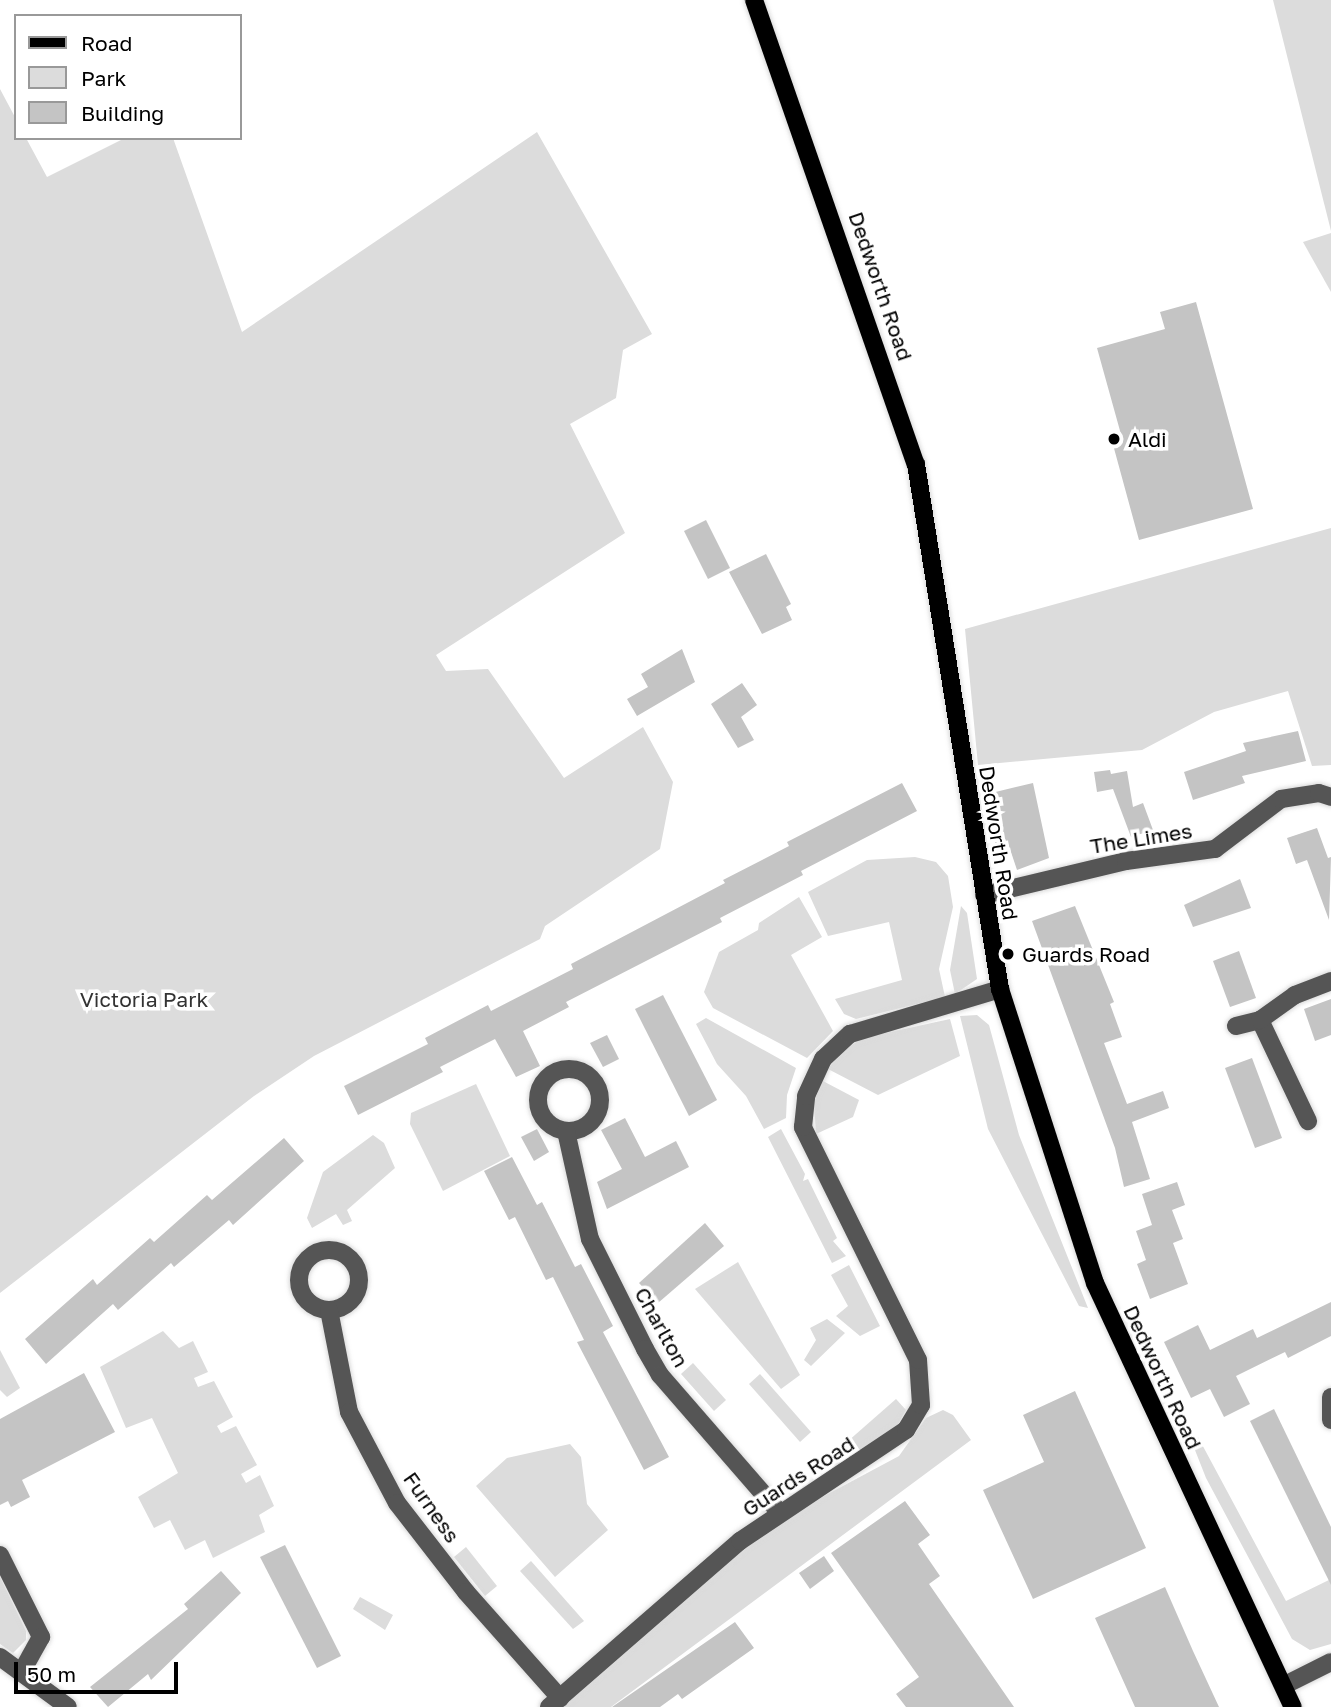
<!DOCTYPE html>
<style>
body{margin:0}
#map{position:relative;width:1331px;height:1707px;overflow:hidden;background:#fff;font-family:"Golos Text",sans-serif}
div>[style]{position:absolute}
.green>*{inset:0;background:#dcdcdc}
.building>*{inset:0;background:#c4c4c4}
.roads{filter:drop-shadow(0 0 2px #dbdbdb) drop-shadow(0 0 2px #dbdbdb)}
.minor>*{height:18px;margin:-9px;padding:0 9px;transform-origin:9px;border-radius:9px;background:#555}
.minor>.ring{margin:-9px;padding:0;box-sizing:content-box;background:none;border:18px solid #555;border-radius:50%}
.major>*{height:18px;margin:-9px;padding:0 9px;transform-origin:9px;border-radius:9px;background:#000}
.dots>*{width:19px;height:19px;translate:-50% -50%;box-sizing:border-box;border:4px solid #fff;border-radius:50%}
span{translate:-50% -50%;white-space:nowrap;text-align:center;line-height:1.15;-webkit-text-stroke:7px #fff;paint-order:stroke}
.street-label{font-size:21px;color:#000}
.poi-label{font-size:21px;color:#000}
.left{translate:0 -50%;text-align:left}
.park-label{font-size:21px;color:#333}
.legend{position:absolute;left:14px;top:14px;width:228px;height:126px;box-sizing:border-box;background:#fff;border:2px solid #999;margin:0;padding:9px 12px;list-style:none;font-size:21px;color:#000}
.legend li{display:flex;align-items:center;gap:14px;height:35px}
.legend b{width:35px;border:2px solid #999}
.scale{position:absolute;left:14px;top:1662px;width:164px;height:32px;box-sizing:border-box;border:4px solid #000;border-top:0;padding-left:9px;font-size:21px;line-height:24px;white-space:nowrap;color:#000;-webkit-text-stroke:5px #fff;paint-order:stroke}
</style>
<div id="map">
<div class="green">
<div style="clip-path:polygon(1273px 0,1331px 0,1331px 231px)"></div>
<div style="clip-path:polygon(0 89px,16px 119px,16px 138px,26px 138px,47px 177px,125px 138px,173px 138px,242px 332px,537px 132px,652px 334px,623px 350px,616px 398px,570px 424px,625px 533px,436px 655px,446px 671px,488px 669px,564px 778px,643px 727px,673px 782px,660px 849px,545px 926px,540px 939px,314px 1056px,254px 1096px,0 1293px)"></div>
<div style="clip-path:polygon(1331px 233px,1331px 292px,1303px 242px)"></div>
<div style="clip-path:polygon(1331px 528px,1331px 765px,1312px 766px,1288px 691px,1214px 712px,1142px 750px,978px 765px,965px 629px)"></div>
<div style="clip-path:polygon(915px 857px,936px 862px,948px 876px,953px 907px,939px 969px,945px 997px,856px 1019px,844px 1014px,835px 999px,902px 980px,889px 922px,828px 936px,808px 892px,867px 860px)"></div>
<div style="clip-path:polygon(799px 897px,822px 937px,791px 955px,833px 1031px,807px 1058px,713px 1008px,704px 992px,719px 952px,758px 930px,759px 923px)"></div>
<div style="clip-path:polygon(961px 906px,967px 913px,977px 979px,955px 994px,950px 970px)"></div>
<div style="clip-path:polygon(977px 1015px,989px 1025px,1019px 1135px,1088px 1308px,1079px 1306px,988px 1129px,960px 1016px)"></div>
<div style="clip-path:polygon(706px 1018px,796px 1068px,787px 1095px,786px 1118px,764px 1129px,746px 1096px,717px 1064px,696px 1024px)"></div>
<div style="clip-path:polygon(950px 1019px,960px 1056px,878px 1095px,828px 1069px,842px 1051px,863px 1038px)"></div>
<div style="clip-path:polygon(821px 1080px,859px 1100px,853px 1117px,816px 1134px,814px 1103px)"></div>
<div style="clip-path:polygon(476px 1084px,510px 1156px,443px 1191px,410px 1124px,411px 1113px)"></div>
<div style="clip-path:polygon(781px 1129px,805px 1174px,803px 1181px,808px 1179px,837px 1238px,833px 1241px,846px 1256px,832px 1263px,768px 1137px)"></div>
<div style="clip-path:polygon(373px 1135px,384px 1143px,395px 1168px,347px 1210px,352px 1221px,343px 1225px,336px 1214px,312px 1228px,307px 1218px,323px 1172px)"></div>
<div style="clip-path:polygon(738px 1262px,800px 1375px,781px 1389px,695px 1289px)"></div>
<div style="clip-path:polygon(849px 1265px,880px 1326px,860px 1336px,836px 1316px,848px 1306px,831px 1275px)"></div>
<div style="clip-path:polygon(827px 1319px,845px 1333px,811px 1366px,804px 1360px,816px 1340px,810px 1328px)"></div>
<div style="clip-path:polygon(163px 1331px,179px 1348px,193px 1341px,208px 1372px,194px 1378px,198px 1387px,214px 1381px,233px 1417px,217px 1426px,221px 1433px,236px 1426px,257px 1465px,241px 1474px,246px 1483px,260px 1475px,274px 1506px,259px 1515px,265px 1532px,213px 1558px,205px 1540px,185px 1550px,170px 1520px,154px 1528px,138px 1497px,178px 1473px,152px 1418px,126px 1428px,100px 1367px)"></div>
<div style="clip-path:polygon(0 1350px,20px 1388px,7px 1397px,0 1390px)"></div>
<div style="clip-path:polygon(693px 1363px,726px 1400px,714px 1411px,681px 1374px)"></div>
<div style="clip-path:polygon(760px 1374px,811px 1432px,800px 1442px,749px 1384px)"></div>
<div style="clip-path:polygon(896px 1399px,906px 1410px,892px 1435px,838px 1464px,831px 1456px)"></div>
<div style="clip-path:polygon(943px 1410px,953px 1415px,971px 1440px,611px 1707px,560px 1707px,770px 1525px,899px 1456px,926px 1418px)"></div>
<div style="clip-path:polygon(1198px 1437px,1286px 1601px,1331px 1579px,1331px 1644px,1310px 1650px,1292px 1639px,1206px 1478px,1191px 1440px)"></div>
<div style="clip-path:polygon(570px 1444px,581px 1457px,587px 1504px,608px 1530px,555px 1577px,476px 1486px,507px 1458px)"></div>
<div style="clip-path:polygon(466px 1547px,497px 1586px,485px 1596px,454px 1557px)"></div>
<div style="clip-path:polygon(531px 1561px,584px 1621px,573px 1629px,520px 1571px)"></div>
<div style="clip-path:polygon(0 1577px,26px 1631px,26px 1640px,13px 1653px,0 1644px)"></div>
<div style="clip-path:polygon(360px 1597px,393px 1615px,385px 1630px,353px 1609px)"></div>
</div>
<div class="building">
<div style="clip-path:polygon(1196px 302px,1253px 509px,1139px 540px,1112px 441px,1122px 438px,1097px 348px,1165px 329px,1160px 312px)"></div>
<div style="clip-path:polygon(706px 520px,730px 568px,708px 579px,684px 531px)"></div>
<div style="clip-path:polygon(766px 554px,791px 604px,786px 607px,792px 620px,762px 634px,729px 572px)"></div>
<div style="clip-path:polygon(682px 649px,695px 682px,637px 716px,627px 699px,648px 687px,641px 674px)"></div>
<div style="clip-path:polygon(742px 683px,757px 705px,741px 717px,754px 740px,738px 748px,711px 704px)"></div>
<div style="clip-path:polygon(1298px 731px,1306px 761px,1242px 776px,1245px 783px,1193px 800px,1184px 772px,1246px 751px,1243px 743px)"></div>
<div style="clip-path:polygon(1110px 770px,1111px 774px,1127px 771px,1133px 807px,1143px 803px,1153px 830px,1131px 837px,1113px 789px,1097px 792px,1094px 772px)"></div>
<div style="clip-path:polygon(902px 783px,917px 811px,801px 871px,803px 875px,720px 918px,722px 922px,566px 1002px,569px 1007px,523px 1031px,540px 1066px,516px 1077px,495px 1039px,440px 1067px,443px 1072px,358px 1115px,344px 1086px,428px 1044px,425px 1038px,488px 1005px,491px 1011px,573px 969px,571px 964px,725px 883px,723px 880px,789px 846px,787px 842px)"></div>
<div style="clip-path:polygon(1033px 783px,1049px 858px,1017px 870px,1008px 843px,996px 846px,983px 795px)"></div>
<div style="clip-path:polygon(1317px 828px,1328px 858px,1331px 857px,1329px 920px,1307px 860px,1296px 864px,1287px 838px)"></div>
<div style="clip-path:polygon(1240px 879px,1251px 908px,1193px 927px,1184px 905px)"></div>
<div style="clip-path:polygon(1075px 906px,1114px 1002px,1110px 1004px,1122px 1037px,1104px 1043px,1127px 1104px,1163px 1091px,1169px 1108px,1132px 1122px,1150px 1179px,1124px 1187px,1115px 1148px,1032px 921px)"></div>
<div style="clip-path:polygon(1239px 951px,1256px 998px,1230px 1007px,1213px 961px)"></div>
<div style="clip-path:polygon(663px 995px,717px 1100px,689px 1116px,635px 1009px)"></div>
<div style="clip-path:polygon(1331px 999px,1331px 1035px,1315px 1041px,1304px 1009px)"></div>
<div style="clip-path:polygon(607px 1035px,619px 1059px,603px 1067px,590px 1043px)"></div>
<div style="clip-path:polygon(1252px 1058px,1282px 1138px,1255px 1148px,1225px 1068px)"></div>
<div style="clip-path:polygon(625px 1118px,645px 1157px,676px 1141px,689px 1167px,607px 1209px,597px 1182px,622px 1169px,601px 1130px)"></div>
<div style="clip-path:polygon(537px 1129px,549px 1152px,534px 1161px,521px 1137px)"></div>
<div style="clip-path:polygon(284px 1138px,304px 1161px,233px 1225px,229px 1220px,174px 1267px,171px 1263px,118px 1310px,113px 1304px,46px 1364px,25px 1339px,93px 1279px,97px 1285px,150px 1238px,154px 1242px,207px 1195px,212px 1200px)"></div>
<div style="clip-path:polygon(512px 1157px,537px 1205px,542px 1202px,575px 1267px,581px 1264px,613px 1326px,603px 1332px,669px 1457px,644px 1470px,577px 1342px,584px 1340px,553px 1277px,546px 1280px,515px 1217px,509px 1220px,484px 1171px)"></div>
<div style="clip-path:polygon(1177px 1182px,1185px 1205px,1172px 1210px,1183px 1239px,1173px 1243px,1188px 1284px,1150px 1299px,1137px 1264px,1146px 1260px,1136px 1231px,1152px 1225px,1142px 1194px)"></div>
<div style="clip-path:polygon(705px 1223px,724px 1246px,658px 1303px,639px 1283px)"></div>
<div style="clip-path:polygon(1331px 1302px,1331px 1336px,1288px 1358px,1285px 1352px,1236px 1376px,1250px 1404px,1224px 1417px,1210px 1389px,1191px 1398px,1164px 1342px,1198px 1325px,1210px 1350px,1253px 1329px,1257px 1338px)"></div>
<div style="clip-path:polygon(84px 1373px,115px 1432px,22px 1480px,30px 1497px,11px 1507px,8px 1501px,0 1505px,0 1419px)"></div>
<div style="clip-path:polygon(1075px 1391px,1146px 1548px,1033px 1599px,983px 1490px,1044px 1462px,1023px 1415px)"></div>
<div style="clip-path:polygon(1274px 1409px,1331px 1527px,1331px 1585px,1250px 1421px)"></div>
<div style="clip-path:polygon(905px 1501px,930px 1535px,918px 1544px,940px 1576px,929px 1584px,1014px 1707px,906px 1707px,896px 1694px,919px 1677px,831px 1553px)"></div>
<div style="clip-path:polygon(285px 1545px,341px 1656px,317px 1668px,260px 1557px)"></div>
<div style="clip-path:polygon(824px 1556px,834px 1571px,810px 1589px,799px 1573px)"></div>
<div style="clip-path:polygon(221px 1571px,241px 1593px,151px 1680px,148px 1674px,108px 1707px,90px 1687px,188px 1609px,184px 1604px)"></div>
<div style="clip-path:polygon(1165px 1587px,1193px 1651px,1219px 1707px,1135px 1707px,1095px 1618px)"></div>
<div style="clip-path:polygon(735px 1622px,754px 1648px,682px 1699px,678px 1694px,660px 1707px,612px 1707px)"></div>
</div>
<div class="roads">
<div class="minor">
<div style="left:984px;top:895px;width:146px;rotate:-13.5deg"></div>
<div style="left:1126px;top:861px;width:90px;rotate:-7.7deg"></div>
<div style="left:1215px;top:849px;width:83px;rotate:-37.1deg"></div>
<div style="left:1281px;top:799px;width:38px;rotate:-9deg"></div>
<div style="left:1319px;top:793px;width:13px;rotate:18deg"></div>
<div style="left:1260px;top:1020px;width:112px;rotate:64.6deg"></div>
<div style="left:1236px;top:1026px;width:25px;rotate:-14deg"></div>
<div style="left:1260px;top:1020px;width:43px;rotate:-35.5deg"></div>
<div style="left:1295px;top:995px;width:39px;rotate:-21deg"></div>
<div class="ring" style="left:538px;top:1069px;width:44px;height:44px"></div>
<div style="left:566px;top:1131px;width:111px;rotate:77.5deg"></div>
<div style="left:590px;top:1239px;width:123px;rotate:63.4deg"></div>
<div style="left:645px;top:1349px;width:30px;rotate:60deg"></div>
<div style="left:660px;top:1375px;width:181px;rotate:49deg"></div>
<div class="ring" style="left:299px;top:1250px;width:42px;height:42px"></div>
<div style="left:329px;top:1310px;width:104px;rotate:78.9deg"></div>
<div style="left:349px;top:1412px;width:103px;rotate:62.2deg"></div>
<div style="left:397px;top:1503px;width:113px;rotate:52.2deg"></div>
<div style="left:466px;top:1592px;width:142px;rotate:48.4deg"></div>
<div style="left:1331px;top:1397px;width:23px;rotate:90deg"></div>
<div style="left:0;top:1555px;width:92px;rotate:63.4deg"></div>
<div style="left:41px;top:1637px;width:41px;rotate:119.1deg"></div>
<div style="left:0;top:1657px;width:84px;rotate:36.3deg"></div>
<div style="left:1285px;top:1685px;width:51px;rotate:-26.6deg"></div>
<div style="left:549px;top:1707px;width:253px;rotate:-41deg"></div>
<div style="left:740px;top:1541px;width:200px;rotate:-33.8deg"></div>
<div style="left:906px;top:1430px;width:29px;rotate:-59deg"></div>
<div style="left:921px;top:1405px;width:45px;rotate:-93.8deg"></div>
<div style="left:918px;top:1360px;width:260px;rotate:-116.3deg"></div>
<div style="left:803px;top:1127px;width:31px;rotate:-84deg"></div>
<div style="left:806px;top:1096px;width:41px;rotate:-65.3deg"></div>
<div style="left:823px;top:1059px;width:37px;rotate:-43deg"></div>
<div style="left:850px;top:1034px;width:157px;rotate:-16.7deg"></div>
</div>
<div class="major">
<div style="left:754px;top:0;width:491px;rotate:70.8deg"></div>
<div style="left:916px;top:464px;width:532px;rotate:80.91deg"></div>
<div style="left:1000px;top:989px;width:309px;rotate:72.1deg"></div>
<div style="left:1095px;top:1283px;width:468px;rotate:65deg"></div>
</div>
</div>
<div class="dots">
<div style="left:1114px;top:439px;background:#000"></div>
<div style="left:1008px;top:954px;background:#000"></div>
</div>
<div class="street-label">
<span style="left:881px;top:286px;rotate:71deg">Dedworth Road</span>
<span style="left:1141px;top:838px;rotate:-9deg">The Limes</span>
<span style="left:999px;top:843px;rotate:81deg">Dedworth Road</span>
<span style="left:662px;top:1327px;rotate:61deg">Charlton</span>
<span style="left:1163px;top:1377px;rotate:65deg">Dedworth Road</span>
<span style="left:798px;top:1476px;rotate:-33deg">Guards Road</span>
<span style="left:432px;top:1507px;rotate:55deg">Furness</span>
</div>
<div class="poi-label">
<span class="left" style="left:1128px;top:439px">Aldi</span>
<span class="left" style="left:1022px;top:954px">Guards Road</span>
</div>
<div class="park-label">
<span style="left:144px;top:999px">Victoria Park</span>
</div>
<ul class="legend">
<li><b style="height:9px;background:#000"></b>Road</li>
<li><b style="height:19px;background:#dcdcdc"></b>Park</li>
<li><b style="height:19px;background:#c4c4c4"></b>Building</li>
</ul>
<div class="scale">50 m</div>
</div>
